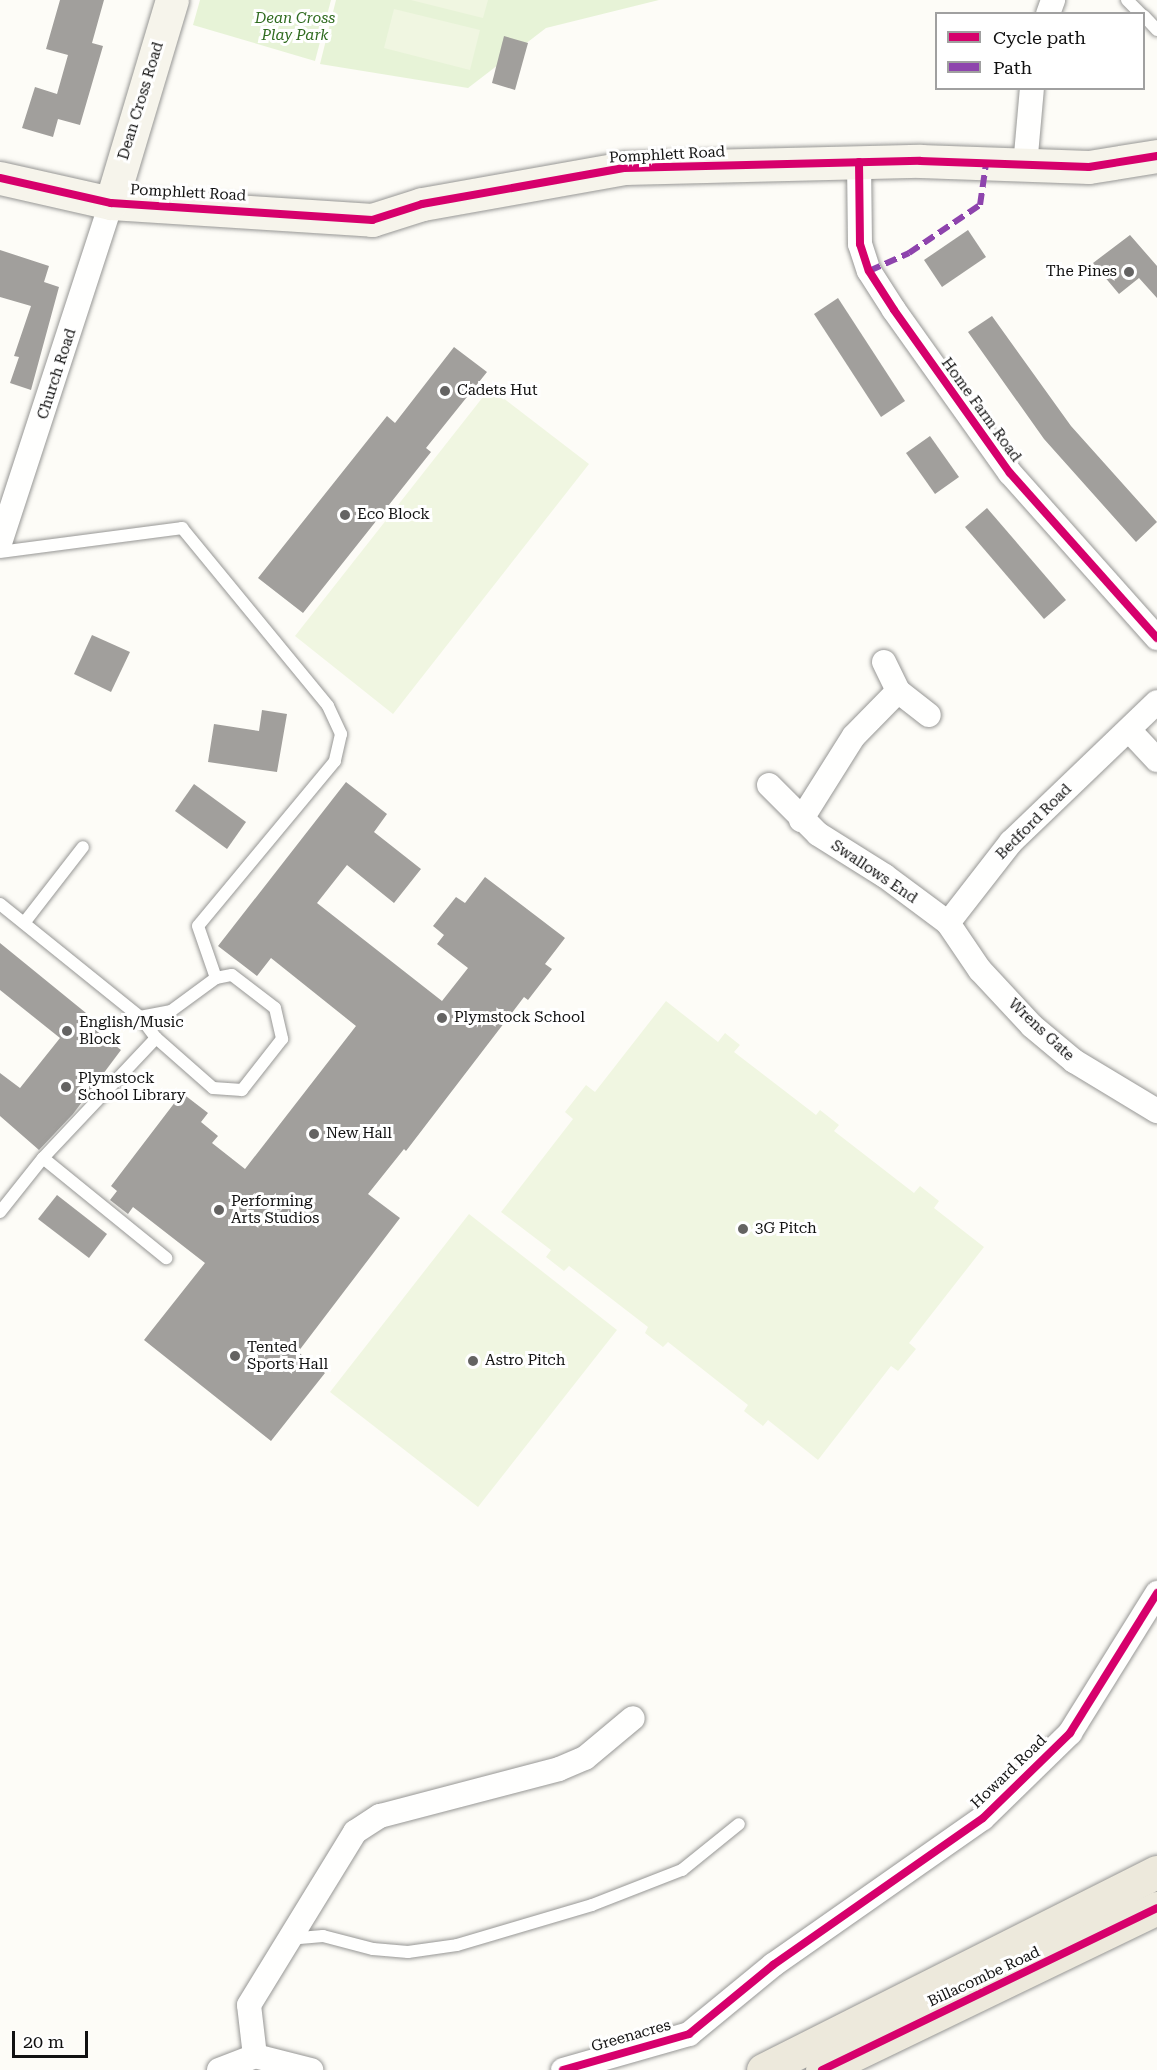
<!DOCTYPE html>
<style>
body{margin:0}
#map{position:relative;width:1157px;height:2070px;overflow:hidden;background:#fdfcf7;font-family:"Roboto Serif",serif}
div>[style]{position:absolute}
.green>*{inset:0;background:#e7f3d7}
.pitch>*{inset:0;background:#f0f6e1}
.building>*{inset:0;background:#a19f9c}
.roads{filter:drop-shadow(0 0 2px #979795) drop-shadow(0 0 2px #979795)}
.lane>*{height:12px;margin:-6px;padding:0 6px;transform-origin:6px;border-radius:6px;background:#fffffe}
.street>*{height:24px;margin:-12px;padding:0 12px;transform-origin:12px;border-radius:12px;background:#fffffe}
.secondary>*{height:33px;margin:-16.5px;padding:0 16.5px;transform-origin:16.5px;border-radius:16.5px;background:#f6f4eb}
.primary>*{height:33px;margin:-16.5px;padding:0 16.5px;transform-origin:16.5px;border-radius:16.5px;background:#ede9dc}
.quiet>*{height:6px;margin-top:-3px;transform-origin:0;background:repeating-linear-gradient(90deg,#8e44ad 0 12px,transparent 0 18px)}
.cycleway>*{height:8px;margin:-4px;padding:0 4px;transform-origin:4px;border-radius:4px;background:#d6006c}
.dots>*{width:16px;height:16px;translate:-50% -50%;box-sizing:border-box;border:3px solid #fff;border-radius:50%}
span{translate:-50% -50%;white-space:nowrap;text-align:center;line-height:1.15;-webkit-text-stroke:6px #fff;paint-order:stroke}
.park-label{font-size:15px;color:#2f6b1f;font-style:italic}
.street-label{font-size:15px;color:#111}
.poi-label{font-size:15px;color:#111}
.right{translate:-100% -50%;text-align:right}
.left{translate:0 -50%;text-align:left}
.legend{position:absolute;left:935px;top:12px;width:210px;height:78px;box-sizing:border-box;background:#fff;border:2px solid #a0a0a0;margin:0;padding:8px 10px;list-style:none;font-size:18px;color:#111}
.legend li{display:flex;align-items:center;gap:12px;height:30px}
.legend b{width:30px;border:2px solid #a0a0a0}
.scale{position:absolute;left:12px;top:2031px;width:76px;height:27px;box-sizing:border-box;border:3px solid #111;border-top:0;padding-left:8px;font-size:18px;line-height:21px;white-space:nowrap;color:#111;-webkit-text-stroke:4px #fff;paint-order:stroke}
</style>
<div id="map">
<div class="green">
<div style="clip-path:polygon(200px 0,331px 0,315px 61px,193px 25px)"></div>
<div style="clip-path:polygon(336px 0,659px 0,546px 28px,468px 88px,320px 64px)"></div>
</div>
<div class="pitch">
<div style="clip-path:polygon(411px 0,488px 0,483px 18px)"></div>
<div style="clip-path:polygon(394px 9px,480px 30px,470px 70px,384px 48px)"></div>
<div style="clip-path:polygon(490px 388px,589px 464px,393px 714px,295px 636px)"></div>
<div style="clip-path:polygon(666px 1001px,718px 1042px,725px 1033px,740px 1045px,734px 1052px,816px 1115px,820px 1110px,839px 1125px,834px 1131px,914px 1193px,920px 1186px,939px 1201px,934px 1208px,984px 1247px,909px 1343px,916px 1349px,898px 1371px,891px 1366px,818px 1460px,768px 1420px,763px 1426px,744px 1411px,748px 1405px,668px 1342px,663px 1347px,645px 1333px,648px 1327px,569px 1266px,564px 1271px,546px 1257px,551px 1250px,501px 1212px,573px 1119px,565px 1112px,586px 1085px,595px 1092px)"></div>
<div style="clip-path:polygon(469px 1214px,617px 1330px,478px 1507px,330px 1392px)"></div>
</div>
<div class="building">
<div style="clip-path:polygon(60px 0,104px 0,92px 43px,103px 46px,80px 125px,58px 119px,53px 137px,22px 128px,35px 87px,57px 94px,68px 55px,46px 49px)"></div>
<div style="clip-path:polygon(504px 36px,528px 43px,515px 90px,492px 83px)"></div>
<div style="clip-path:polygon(968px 230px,986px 257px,942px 287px,924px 260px)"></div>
<div style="clip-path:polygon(1130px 235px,1157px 266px,1157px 298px,1139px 278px,1119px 294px,1093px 263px)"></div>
<div style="clip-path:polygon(0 250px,49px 266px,44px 282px,59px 287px,31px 390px,10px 383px,19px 357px,14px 356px,31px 306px,0 297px)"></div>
<div style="clip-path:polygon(838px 298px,905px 401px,881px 417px,814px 314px)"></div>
<div style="clip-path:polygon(992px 316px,1071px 426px,1157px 522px,1136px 542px,1044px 439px,968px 332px)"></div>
<div style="clip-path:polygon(454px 347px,487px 372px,426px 448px,431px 452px,303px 613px,258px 578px,387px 416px,395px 423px)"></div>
<div style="clip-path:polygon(930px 436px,959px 477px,935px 494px,906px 453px)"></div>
<div style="clip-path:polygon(987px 508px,1066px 600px,1044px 619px,965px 527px)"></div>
<div style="clip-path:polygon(92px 635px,130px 652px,111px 692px,74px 674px)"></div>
<div style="clip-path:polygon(262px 710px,287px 714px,277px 772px,208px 762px,214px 724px,259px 731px)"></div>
<div style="clip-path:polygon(346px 782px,387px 814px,374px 832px,421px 869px,394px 903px,347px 865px,317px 903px,442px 1001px,468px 968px,437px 944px,444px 935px,433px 926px,456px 897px,465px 903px,485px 877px,565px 938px,545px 964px,552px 969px,528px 1000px,524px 997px,406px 1151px,404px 1149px,368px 1194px,400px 1218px,298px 1352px,325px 1373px,271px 1441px,144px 1340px,205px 1263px,133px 1207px,128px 1214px,110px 1200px,117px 1191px,111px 1186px,182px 1093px,208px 1113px,201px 1122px,218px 1136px,212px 1143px,245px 1169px,356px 1026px,271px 958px,257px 976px,218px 946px)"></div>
<div style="clip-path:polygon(194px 784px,246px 822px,227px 849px,175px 811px)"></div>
<div style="clip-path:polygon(0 943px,86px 1013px,82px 1019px,121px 1050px,73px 1114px,39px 1150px,0 1116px,0 1073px,20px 1088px,60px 1038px,0 990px)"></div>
<div style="clip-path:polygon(57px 1195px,107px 1234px,89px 1258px,38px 1219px)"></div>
</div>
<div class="roads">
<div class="lane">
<div style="left:1127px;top:0;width:20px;rotate:45deg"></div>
<div style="left:1144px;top:16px;width:19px;rotate:47deg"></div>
<div style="left:0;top:552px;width:184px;rotate:-7.5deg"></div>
<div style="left:182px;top:528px;width:230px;rotate:50.6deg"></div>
<div style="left:328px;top:706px;width:31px;rotate:65deg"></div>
<div style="left:341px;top:734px;width:28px;rotate:103deg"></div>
<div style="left:335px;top:761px;width:214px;rotate:129.7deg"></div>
<div style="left:198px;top:926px;width:55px;rotate:70.9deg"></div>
<div style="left:0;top:904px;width:180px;rotate:38.9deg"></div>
<div style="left:24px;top:923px;width:96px;rotate:-52.2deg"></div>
<div style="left:232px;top:975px;width:54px;rotate:37.5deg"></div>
<div style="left:275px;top:1008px;width:32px;rotate:77deg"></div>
<div style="left:282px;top:1039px;width:65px;rotate:128.1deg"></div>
<div style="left:242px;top:1090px;width:29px;rotate:-176deg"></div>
<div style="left:213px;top:1088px;width:76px;rotate:-138.7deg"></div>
<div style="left:156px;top:1038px;width:26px;rotate:-127deg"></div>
<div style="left:140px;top:1017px;width:32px;rotate:-11deg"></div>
<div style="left:171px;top:1011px;width:56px;rotate:-36.3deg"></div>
<div style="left:216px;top:978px;width:16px;rotate:-11deg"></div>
<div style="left:43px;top:1158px;width:159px;rotate:39.1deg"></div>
<div style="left:0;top:1212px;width:69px;rotate:-51.5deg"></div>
<div style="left:43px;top:1158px;width:165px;rotate:-46.7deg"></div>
<div style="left:288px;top:1939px;width:35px;rotate:-5deg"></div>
<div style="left:323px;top:1936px;width:52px;rotate:14.6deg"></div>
<div style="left:373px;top:1949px;width:35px;rotate:5deg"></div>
<div style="left:408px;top:1952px;width:49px;rotate:-8.1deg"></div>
<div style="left:457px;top:1945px;width:141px;rotate:-16.5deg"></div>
<div style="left:592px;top:1905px;width:97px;rotate:-21.3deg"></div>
<div style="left:682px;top:1870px;width:73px;rotate:-38.9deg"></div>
</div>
<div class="street">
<div style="left:1048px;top:14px;width:15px;rotate:-70deg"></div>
<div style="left:859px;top:162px;width:82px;rotate:89.3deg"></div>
<div style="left:860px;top:244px;width:28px;rotate:72deg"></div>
<div style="left:869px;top:271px;width:46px;rotate:57.3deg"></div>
<div style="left:894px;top:310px;width:200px;rotate:54.6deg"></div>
<div style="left:1010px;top:473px;width:221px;rotate:48.3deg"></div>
<div style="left:1025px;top:166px;width:78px;rotate:-84.9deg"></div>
<div style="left:0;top:543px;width:358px;rotate:-71.9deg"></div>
<div style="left:884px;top:662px;width:32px;rotate:64deg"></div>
<div style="left:898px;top:691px;width:39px;rotate:38deg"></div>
<div style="left:1129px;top:730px;width:41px;rotate:47deg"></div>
<div style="left:769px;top:785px;width:69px;rotate:45deg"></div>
<div style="left:818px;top:834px;width:79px;rotate:32.1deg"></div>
<div style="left:885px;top:876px;width:79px;rotate:36.7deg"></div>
<div style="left:948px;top:923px;width:57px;rotate:55.8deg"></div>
<div style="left:980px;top:970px;width:76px;rotate:47.1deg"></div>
<div style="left:1032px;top:1026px;width:55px;rotate:39.8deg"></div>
<div style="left:1074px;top:1061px;width:97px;rotate:31.1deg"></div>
<div style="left:801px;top:820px;width:99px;rotate:-57.8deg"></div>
<div style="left:854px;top:736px;width:63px;rotate:-45.6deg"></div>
<div style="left:948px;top:923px;width:103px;rotate:-52.1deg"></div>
<div style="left:1011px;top:842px;width:202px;rotate:-43.8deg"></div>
<div style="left:255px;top:2056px;width:51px;rotate:-96.7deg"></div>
<div style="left:249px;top:2005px;width:203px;rotate:-58.5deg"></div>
<div style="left:355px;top:1832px;width:30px;rotate:-33deg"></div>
<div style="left:380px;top:1816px;width:185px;rotate:-14.7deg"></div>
<div style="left:559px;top:1769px;width:28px;rotate:-23deg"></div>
<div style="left:585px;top:1758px;width:62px;rotate:-39.8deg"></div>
<div style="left:255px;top:2056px;width:58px;rotate:14deg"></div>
<div style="left:219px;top:2070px;width:39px;rotate:-21deg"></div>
<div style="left:563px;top:2070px;width:131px;rotate:-15.9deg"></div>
<div style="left:689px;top:2034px;width:109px;rotate:-39.4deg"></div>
<div style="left:773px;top:1965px;width:256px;rotate:-35deg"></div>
<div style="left:983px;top:1818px;width:122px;rotate:-44.3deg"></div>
<div style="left:1070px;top:1733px;width:165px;rotate:-58.1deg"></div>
</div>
<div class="secondary">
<div style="left:0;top:178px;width:114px;rotate:12.7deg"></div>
<div style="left:111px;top:203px;width:262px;rotate:3.7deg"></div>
<div style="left:372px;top:220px;width:52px;rotate:-17.7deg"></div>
<div style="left:422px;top:204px;width:205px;rotate:-10.1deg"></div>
<div style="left:624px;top:168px;width:296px;rotate:-1.4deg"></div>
<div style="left:920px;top:161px;width:169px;rotate:2deg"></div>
<div style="left:1089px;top:167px;width:69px;rotate:-9.2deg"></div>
<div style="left:111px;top:203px;width:212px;rotate:-73.3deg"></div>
</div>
<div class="primary">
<div style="left:763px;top:2070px;width:441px;rotate:-26.7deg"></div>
<div style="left:822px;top:2070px;width:372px;rotate:-25.8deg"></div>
</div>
</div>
<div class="quiet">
<div style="left:869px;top:271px;width:44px;rotate:-24.2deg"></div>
<div style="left:909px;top:253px;width:86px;rotate:-34.1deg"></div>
<div style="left:980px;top:205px;width:41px;rotate:-81.7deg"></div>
</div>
<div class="cycleway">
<div style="left:859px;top:162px;width:82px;rotate:89.3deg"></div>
<div style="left:860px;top:244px;width:28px;rotate:72deg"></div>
<div style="left:869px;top:271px;width:46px;rotate:57.3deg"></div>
<div style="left:894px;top:310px;width:200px;rotate:54.6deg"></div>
<div style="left:1010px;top:473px;width:221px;rotate:48.3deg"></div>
<div style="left:0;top:178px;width:114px;rotate:12.7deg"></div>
<div style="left:111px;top:203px;width:262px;rotate:3.7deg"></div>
<div style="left:372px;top:220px;width:52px;rotate:-17.7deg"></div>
<div style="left:422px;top:204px;width:205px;rotate:-10.1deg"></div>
<div style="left:624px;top:168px;width:296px;rotate:-1.4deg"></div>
<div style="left:920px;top:161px;width:169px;rotate:2deg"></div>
<div style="left:1089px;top:167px;width:69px;rotate:-9.2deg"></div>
<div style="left:563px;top:2070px;width:131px;rotate:-15.9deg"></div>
<div style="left:689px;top:2034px;width:109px;rotate:-39.4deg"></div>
<div style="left:773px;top:1965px;width:256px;rotate:-35deg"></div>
<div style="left:983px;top:1818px;width:122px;rotate:-44.3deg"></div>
<div style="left:1070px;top:1733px;width:165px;rotate:-58.1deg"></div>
<div style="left:822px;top:2070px;width:372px;rotate:-25.8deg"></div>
</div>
<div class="dots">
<div style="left:1129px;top:272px;background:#646362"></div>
<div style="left:445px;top:391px;background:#646362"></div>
<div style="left:345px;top:515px;background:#646362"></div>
<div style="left:442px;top:1018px;background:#646362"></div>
<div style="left:67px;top:1031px;background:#646362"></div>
<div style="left:66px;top:1087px;background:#646362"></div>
<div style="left:314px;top:1134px;background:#646362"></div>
<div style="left:219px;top:1210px;background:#646362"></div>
<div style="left:743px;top:1229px;background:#646362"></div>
<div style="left:235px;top:1356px;background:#646362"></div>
<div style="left:473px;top:1361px;background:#646362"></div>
</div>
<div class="park-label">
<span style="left:295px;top:27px">Dean Cross<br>Play Park</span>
</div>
<div class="street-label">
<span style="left:141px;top:101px;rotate:-73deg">Dean Cross Road</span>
<span style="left:667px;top:155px;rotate:-3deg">Pomphlett Road</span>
<span style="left:188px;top:193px;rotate:3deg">Pomphlett Road</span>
<span style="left:57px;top:374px;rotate:-72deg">Church Road</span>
<span style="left:981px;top:410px;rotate:54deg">Home Farm Road</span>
<span style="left:1034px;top:822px;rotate:-45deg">Bedford Road</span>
<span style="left:874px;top:872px;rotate:34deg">Swallows End</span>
<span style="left:1041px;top:1030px;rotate:43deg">Wrens Gate</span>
<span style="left:1009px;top:1772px;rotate:-44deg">Howard Road</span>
<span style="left:984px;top:1977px;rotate:-25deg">Billacombe Road</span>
<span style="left:631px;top:2036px;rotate:-16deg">Greenacres</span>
</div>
<div class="poi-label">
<span class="right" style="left:1117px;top:272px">The Pines</span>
<span class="left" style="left:457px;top:391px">Cadets Hut</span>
<span class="left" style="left:357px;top:515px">Eco Block</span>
<span class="left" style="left:454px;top:1018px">Plymstock School</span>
<span class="left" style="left:79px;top:1031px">English/Music<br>Block</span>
<span class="left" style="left:78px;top:1087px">Plymstock<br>School Library</span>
<span class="left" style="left:326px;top:1134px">New Hall</span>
<span class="left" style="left:231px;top:1210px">Performing<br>Arts Studios</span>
<span class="left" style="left:755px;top:1229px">3G Pitch</span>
<span class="left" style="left:247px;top:1356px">Tented<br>Sports Hall</span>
<span class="left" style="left:485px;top:1361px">Astro Pitch</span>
</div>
<ul class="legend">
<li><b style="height:8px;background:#d6006c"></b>Cycle path</li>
<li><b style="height:8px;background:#8e44ad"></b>Path</li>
</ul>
<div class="scale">20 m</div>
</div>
